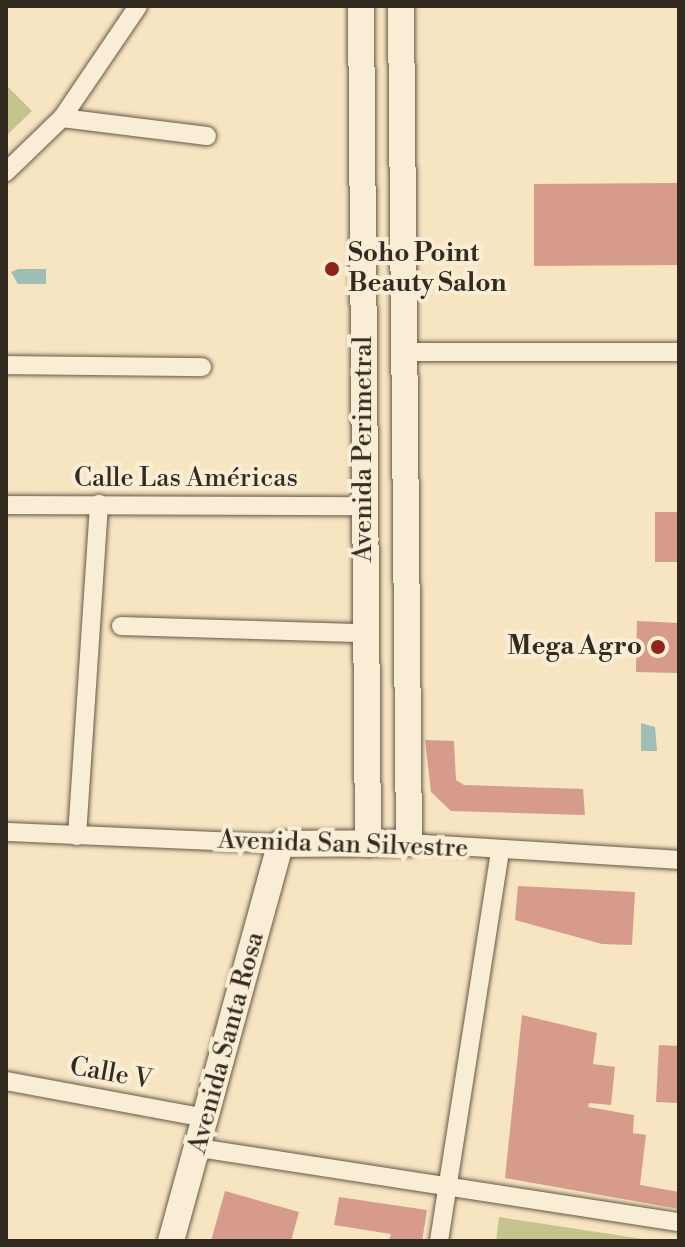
<!DOCTYPE html>
<meta charset="utf-8">
<style>
body{margin:0}
#map{position:relative;width:685px;height:1247px;overflow:hidden;background:#f7e4c0;font-family:"Libre Bodoni",serif}
div>[style]{position:absolute}
.green>*{inset:0;background:#c4c28d}
.water>*{inset:0;background:#9ebeb6}
.building>*{inset:0;background:#d79b8b}
.roads{filter:drop-shadow(0 0 2px #645948) drop-shadow(0 0 2px #645948)}
.street>*{height:18px;margin:-9px;padding:0 9px;transform-origin:9px;border-radius:9px;background:#faedd6}
.secondary>*{height:26px;margin:-13px;padding:0 13px;transform-origin:13px;border-radius:13px;background:#faedd6}
.dots>*{width:22px;height:22px;translate:-50% -50%;box-sizing:border-box;border:4px solid #faedd6;border-radius:50%}
span{translate:-50% -50%;white-space:nowrap;text-align:center;line-height:1.15;-webkit-text-stroke:8px #faedd6;paint-order:stroke}
.poi-label{font-size:26px;color:#332b20;font-weight:700}
.left{translate:0 -50%;text-align:left}
.right{translate:-100% -50%;text-align:right}
.street-label{font-size:26px;color:#332b20}
.frame{position:absolute;inset:0;border:8px solid #332b20;pointer-events:none}
</style>
<div id="map">
<div class="green">
<div style="clip-path:polygon(6px 85px,32px 111px,6px 136px)"></div>
<div style="clip-path:polygon(499px 1217px,656px 1241px,496px 1241px)"></div>
</div>
<div class="water">
<div style="clip-path:polygon(18px 269px,46px 269px,46px 284px,18px 284px,11px 272px)"></div>
<div style="clip-path:polygon(641px 723px,655px 727px,657px 751px,641px 751px)"></div>
</div>
<div class="building">
<div style="clip-path:polygon(679px 183px,679px 265px,534px 266px,534px 184px)"></div>
<div style="clip-path:polygon(655px 512px,679px 512px,679px 562px,655px 562px)"></div>
<div style="clip-path:polygon(637px 621px,679px 623px,679px 673px,636px 672px)"></div>
<div style="clip-path:polygon(425px 740px,454px 741px,456px 780px,464px 785px,583px 789px,585px 815px,451px 811px,431px 792px)"></div>
<div style="clip-path:polygon(518px 886px,635px 892px,632px 945px,602px 944px,515px 920px)"></div>
<div style="clip-path:polygon(522px 1015px,597px 1033px,593px 1064px,615px 1067px,611px 1105px,589px 1103px,588px 1107px,634px 1115px,633px 1133px,646px 1135px,640px 1185px,679px 1192px,679px 1209px,505px 1178px)"></div>
<div style="clip-path:polygon(659px 1045px,679px 1046px,679px 1103px,656px 1102px)"></div>
<div style="clip-path:polygon(225px 1191px,299px 1212px,291px 1241px,211px 1241px)"></div>
<div style="clip-path:polygon(339px 1197px,427px 1210px,422px 1241px,389px 1241px,391px 1234px,334px 1225px)"></div>
</div>
<div class="roads">
<div class="street">
<div style="left:62px;top:118px;width:146px;rotate:7.1deg"></div>
<div style="left:6px;top:172px;width:78px;rotate:-44deg"></div>
<div style="left:62px;top:118px;width:135px;rotate:-55.8deg"></div>
<div style="left:405px;top:352px;width:274px"></div>
<div style="left:6px;top:365px;width:196px;rotate:0.6deg"></div>
<div style="left:6px;top:505px;width:360px;rotate:0.2deg"></div>
<div style="left:121px;top:626px;width:243px;rotate:1.7deg"></div>
<div style="left:6px;top:832px;width:274px;rotate:2.5deg"></div>
<div style="left:77px;top:836px;width:333px;rotate:-86.2deg"></div>
<div style="left:409px;top:843px;width:271px;rotate:3.6deg"></div>
<div style="left:6px;top:1081px;width:203px;rotate:10.5deg"></div>
<div style="left:199px;top:1148px;width:486px;rotate:8.8deg"></div>
<div style="left:439px;top:1241px;width:396px;rotate:-81.1deg"></div>
</div>
<div class="secondary">
<div style="left:361px;top:6px;width:838px;rotate:89.52deg"></div>
<div style="left:171px;top:1241px;width:412px;rotate:-74.6deg"></div>
<div style="left:280px;top:844px;width:129px;rotate:-0.4deg"></div>
<div style="left:409px;top:843px;width:837px;rotate:-90.55deg"></div>
</div>
</div>
<div class="dots">
<div style="left:332px;top:269px;background:#8f2418"></div>
<div style="left:658px;top:647px;background:#8f2418"></div>
</div>
<div class="poi-label">
<span class="left" style="left:348px;top:269px">Soho Point<br>Beauty Salon</span>
<span class="right" style="left:642px;top:647px">Mega Agro</span>
</div>
<div class="street-label">
<span style="left:364px;top:449px;rotate:-90deg">Avenida Perimetral</span>
<span style="left:186px;top:479px">Calle Las Américas</span>
<span style="left:343px;top:845px;rotate:2deg">Avenida San Silvestre</span>
<span style="left:227px;top:1043px;rotate:-75deg">Avenida Santa Rosa</span>
<span style="left:111px;top:1074px;rotate:10deg">Calle V</span>
</div>
<div class="frame"></div>
</div>
